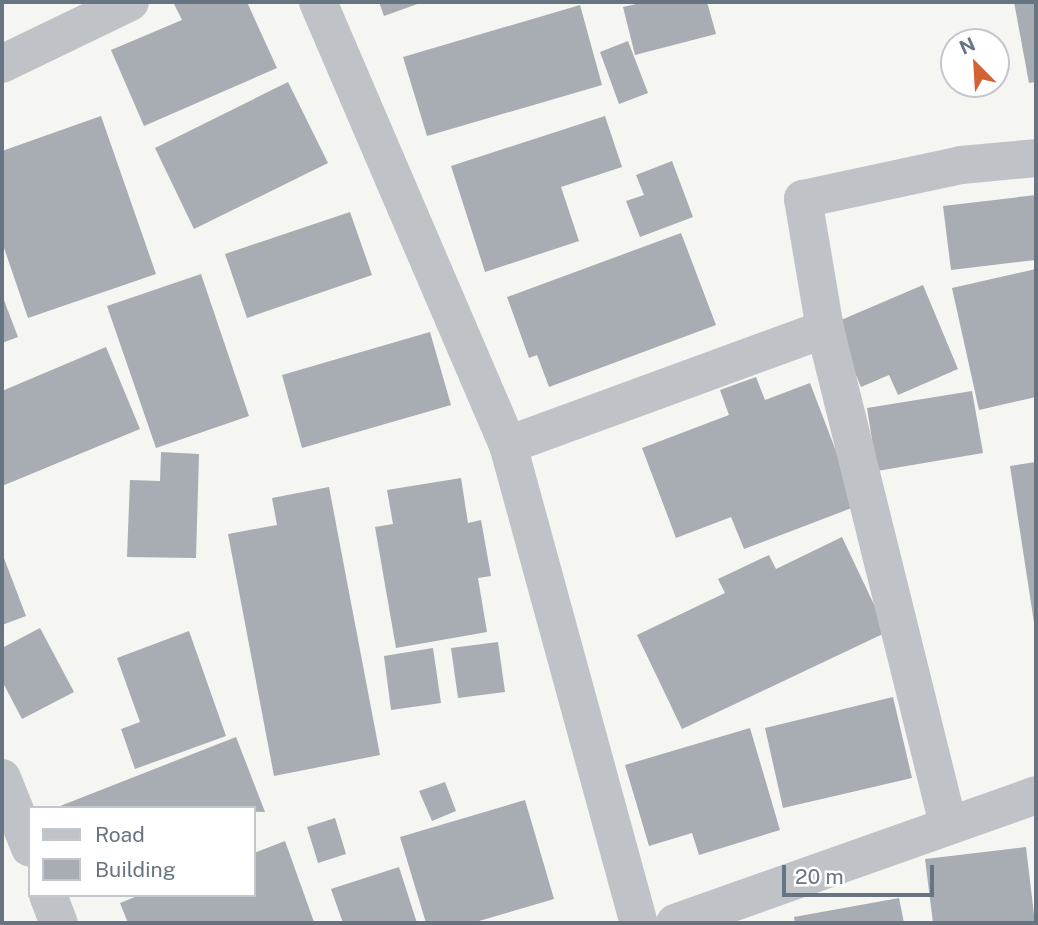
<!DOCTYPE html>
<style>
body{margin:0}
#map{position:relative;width:1038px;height:925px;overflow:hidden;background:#f5f5f2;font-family:"Public Sans",sans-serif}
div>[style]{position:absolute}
.building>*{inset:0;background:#a7adb3}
.minor>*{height:38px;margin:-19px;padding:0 19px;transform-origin:19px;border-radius:19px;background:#bfc2c6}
span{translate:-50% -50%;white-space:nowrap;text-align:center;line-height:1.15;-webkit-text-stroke:7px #fff;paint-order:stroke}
.frame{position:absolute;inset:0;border:4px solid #677481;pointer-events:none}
.legend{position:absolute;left:28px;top:806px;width:228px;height:91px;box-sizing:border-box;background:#fff;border:2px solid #c2c7cd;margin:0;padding:9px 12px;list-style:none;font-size:21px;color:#677481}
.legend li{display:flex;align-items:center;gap:14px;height:35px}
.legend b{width:35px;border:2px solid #c2c7cd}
.north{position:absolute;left:940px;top:28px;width:70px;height:70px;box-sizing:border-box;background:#fff;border:2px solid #c2c7cd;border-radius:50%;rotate:336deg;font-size:19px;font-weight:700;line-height:28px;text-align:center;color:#677481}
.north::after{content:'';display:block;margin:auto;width:24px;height:32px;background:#d36235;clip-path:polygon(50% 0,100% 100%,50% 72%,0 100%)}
.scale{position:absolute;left:782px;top:865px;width:152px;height:32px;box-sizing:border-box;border:4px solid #677481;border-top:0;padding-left:9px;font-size:21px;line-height:24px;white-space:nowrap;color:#677481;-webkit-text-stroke:5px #fff;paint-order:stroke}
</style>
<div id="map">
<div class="building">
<div style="clip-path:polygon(173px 2px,247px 2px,277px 68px,144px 126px,111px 50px,182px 20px)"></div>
<div style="clip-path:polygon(379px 2px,423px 2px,384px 16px)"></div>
<div style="clip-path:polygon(645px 2px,707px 2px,716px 34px,635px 55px,623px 7px)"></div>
<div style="clip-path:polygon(1014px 2px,1036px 2px,1036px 82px,1029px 83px)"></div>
<div style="clip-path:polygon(580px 5px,602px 85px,427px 136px,403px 57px)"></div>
<div style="clip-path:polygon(628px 41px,648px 93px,619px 104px,600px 52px)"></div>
<div style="clip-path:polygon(288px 82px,328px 163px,194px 229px,155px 148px)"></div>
<div style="clip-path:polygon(101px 116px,156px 274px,28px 318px,2px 242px,2px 151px)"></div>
<div style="clip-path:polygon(605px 116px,622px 167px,561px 187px,579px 241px,485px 272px,451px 166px)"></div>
<div style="clip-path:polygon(672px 161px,693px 217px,640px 237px,626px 201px,644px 195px,636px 175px)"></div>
<div style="clip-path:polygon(1036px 195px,1036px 260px,951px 270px,943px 206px)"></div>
<div style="clip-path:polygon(350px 212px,372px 275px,247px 318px,225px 254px)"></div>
<div style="clip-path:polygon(681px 233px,716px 325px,549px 387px,537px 355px,529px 358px,507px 297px)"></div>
<div style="clip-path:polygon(1036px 269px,1036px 397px,979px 410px,952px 288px)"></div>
<div style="clip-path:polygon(201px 274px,249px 416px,156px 448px,107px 306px)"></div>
<div style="clip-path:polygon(923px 285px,958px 369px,898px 395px,889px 375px,861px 387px,834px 323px)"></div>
<div style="clip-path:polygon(2px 295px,18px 337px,2px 343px)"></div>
<div style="clip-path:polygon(430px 332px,451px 405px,302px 448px,282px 375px)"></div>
<div style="clip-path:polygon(106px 347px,140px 429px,2px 486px,2px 391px)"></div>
<div style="clip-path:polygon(756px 377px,765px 400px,810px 383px,857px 506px,744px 549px,731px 517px,676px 538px,642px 448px,729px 415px,720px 390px)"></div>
<div style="clip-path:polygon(972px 391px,983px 453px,877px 471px,867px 408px)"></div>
<div style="clip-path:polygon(161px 452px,199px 454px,196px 558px,127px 557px,130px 480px,160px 481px)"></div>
<div style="clip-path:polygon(1036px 462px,1036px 629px,1035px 629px,1010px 466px)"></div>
<div style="clip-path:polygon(461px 478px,468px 523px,481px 520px,491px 576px,478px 578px,487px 632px,396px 648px,375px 527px,393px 524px,387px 490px)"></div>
<div style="clip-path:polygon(329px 487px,380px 755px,274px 776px,228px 534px,277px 525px,272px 498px)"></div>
<div style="clip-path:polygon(842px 537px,887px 632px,682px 729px,637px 635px,725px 593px,718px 579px,769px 555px,776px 569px)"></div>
<div style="clip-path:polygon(2px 553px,26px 616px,2px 625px)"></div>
<div style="clip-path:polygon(40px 628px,74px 692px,22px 719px,2px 681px,2px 648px)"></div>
<div style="clip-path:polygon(189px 631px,226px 736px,135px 769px,121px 729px,140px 722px,117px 658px)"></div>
<div style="clip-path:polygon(498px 642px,505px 692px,458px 698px,451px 648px)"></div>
<div style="clip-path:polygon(433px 648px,441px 703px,391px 710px,384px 656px)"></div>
<div style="clip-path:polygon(893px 697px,912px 778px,783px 808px,765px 728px)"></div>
<div style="clip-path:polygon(750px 728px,780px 830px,699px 855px,692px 833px,649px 846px,625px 765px)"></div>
<div style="clip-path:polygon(236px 737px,265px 812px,55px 808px)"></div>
<div style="clip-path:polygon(445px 782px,456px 811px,432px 821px,419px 791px)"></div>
<div style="clip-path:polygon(525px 800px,554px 899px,472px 923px,426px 923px,400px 837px)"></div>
<div style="clip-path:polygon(335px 818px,346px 854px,318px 863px,307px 827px)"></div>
<div style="clip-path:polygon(285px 841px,314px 922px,128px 923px,120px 903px,140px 895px,254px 895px,254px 853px)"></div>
<div style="clip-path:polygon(1026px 847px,1035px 923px,933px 923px,925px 859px)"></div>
<div style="clip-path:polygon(399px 867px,417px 923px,343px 923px,331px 889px)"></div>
<div style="clip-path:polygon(899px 898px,904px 923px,795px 923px,794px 917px)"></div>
</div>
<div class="minor">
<div style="left:318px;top:2px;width:482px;rotate:66.8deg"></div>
<div style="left:508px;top:445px;width:496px;rotate:74.7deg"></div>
<div style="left:2px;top:64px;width:142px;rotate:-25.8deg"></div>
<div style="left:508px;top:445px;width:338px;rotate:-20.1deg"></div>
<div style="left:2px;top:778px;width:75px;rotate:68.2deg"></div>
<div style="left:948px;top:824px;width:510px;rotate:-103.95deg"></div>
<div style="left:825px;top:329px;width:132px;rotate:-99.6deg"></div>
<div style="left:803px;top:199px;width:162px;rotate:-12.1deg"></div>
<div style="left:961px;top:165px;width:75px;rotate:-5.3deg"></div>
<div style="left:48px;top:895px;width:30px;rotate:69deg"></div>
<div style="left:675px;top:923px;width:383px;rotate:-19.5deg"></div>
</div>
<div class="frame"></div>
<ul class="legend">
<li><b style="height:9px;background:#bfc2c6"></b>Road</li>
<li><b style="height:19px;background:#a7adb3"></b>Building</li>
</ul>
<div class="north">N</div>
<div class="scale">20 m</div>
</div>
